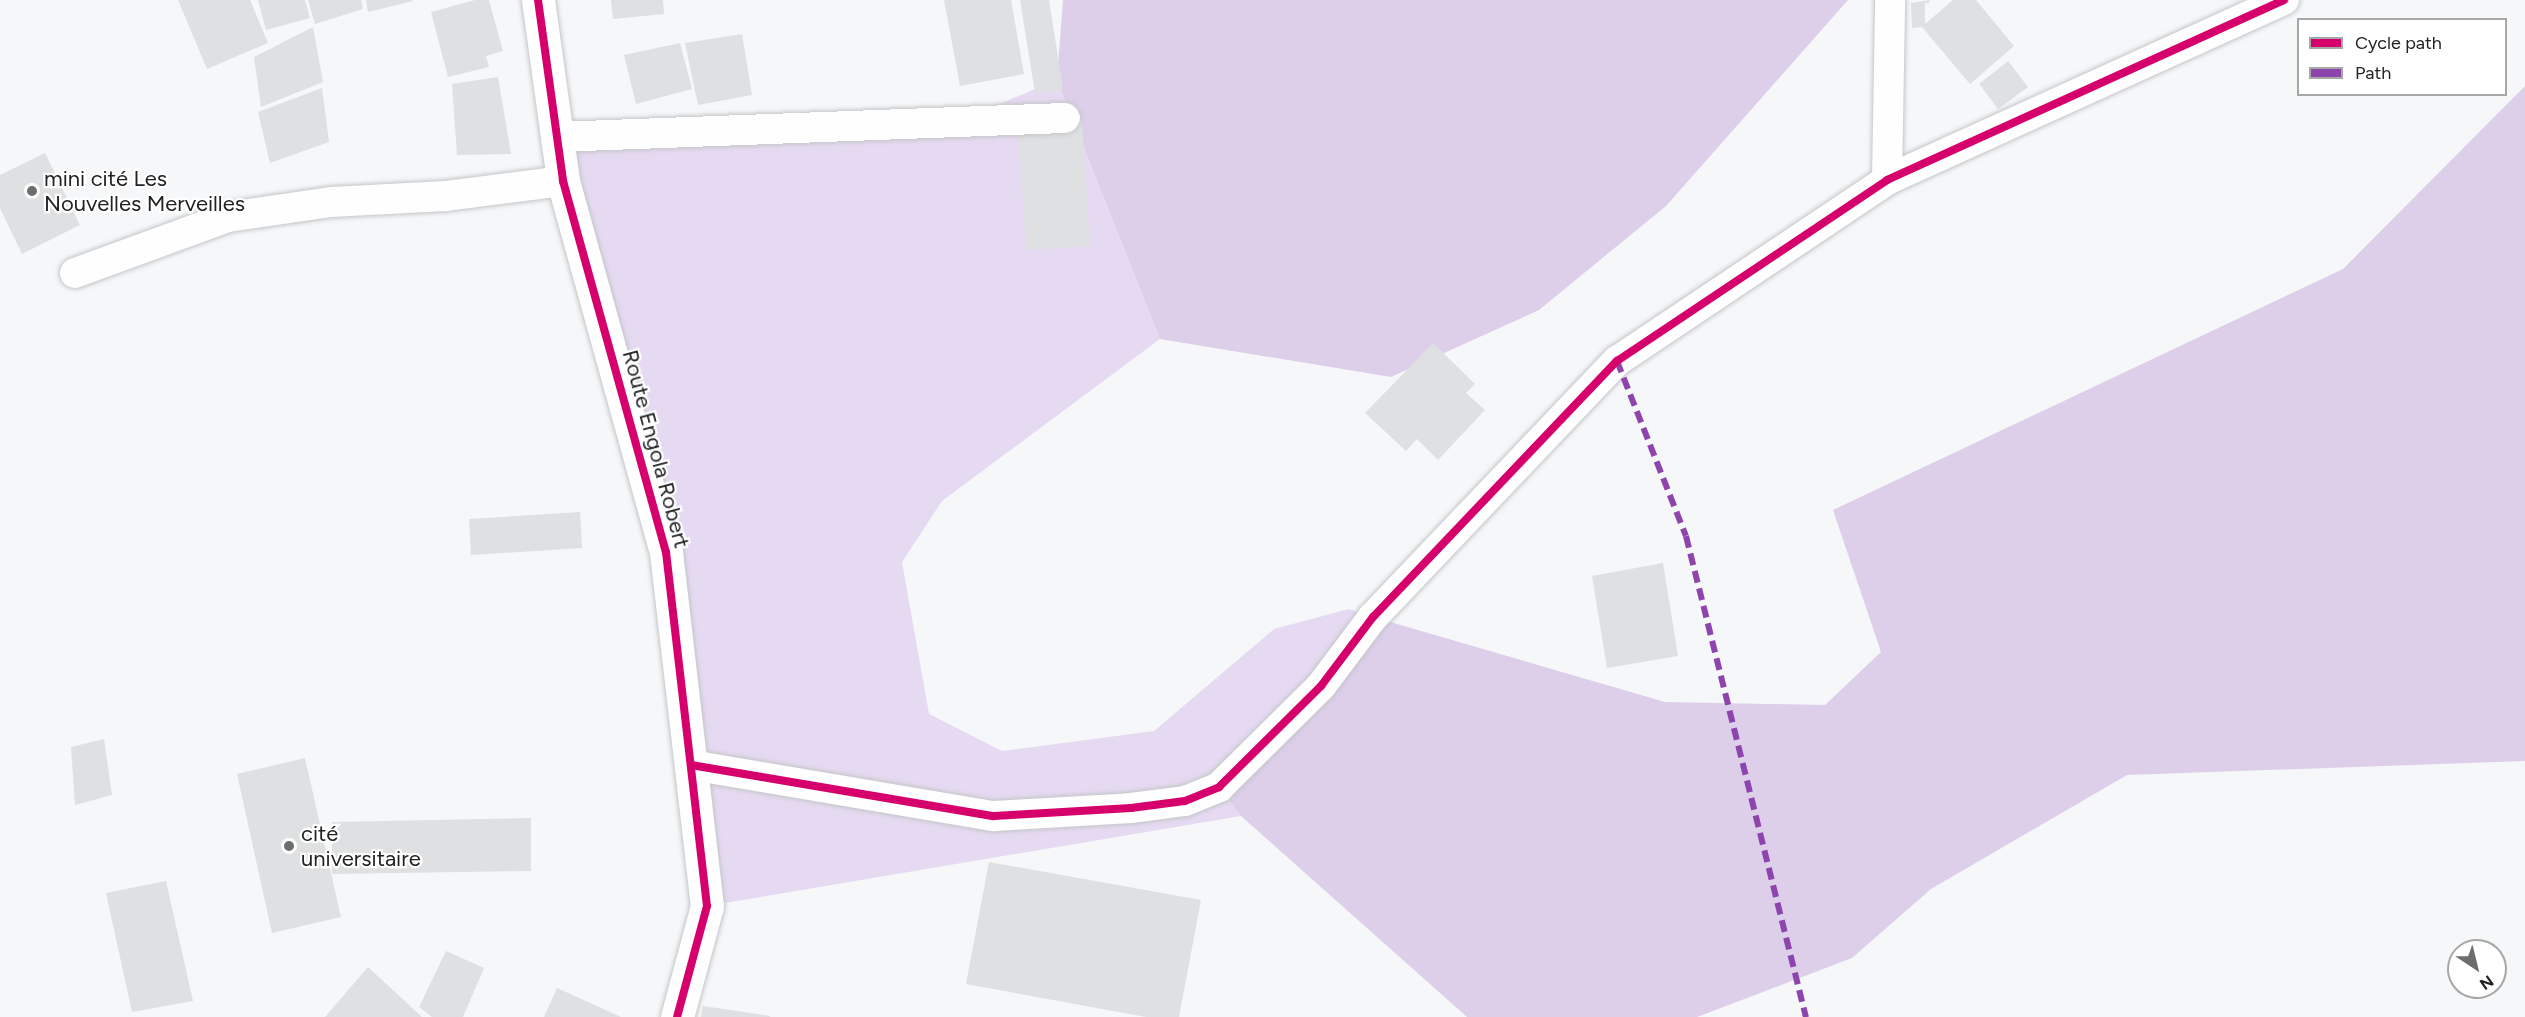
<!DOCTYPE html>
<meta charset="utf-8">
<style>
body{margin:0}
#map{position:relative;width:2525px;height:1017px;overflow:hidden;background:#f5f7f9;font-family:Figtree,sans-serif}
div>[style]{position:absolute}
.green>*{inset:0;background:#e6daf2}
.forest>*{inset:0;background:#ddceea}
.building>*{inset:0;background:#dee0e1}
.roads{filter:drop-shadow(0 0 2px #c4c6c8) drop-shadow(0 0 2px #c4c6c8)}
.minor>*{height:30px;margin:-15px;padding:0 15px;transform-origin:15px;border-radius:15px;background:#fefefe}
.tertiary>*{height:33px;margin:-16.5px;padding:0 16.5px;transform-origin:16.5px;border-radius:16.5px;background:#fefefe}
.quiet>*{height:6px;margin-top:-3px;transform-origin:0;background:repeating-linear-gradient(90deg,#8e44ad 0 12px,transparent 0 18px)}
.cycleway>*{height:8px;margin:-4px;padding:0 4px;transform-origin:4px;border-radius:4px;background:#d6006c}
.dots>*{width:16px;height:16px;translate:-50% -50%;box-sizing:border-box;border:3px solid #fff;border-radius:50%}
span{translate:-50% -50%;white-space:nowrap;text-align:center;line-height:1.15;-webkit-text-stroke:4.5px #fff;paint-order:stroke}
.poi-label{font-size:22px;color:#202223}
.left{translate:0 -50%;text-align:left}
.street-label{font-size:22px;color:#202223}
.legend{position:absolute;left:2297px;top:18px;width:210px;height:78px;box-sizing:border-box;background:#fff;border:2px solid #a6a7a7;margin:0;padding:8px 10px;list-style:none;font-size:18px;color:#202223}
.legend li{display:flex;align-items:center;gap:12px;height:30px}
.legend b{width:30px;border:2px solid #a6a7a7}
.north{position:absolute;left:2447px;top:939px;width:60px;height:60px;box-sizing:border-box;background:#fff;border:2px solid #a6a7a7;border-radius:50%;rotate:145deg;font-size:16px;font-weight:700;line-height:24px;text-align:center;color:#202223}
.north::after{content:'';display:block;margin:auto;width:21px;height:27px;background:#6b6d6e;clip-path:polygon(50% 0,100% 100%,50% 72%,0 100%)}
</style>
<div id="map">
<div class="green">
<div style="clip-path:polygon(1057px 80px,1160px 339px,942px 501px,902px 562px,929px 714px,1002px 751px,1154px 731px,1274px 629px,1349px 609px,1373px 617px,1219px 787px,1241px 816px,707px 906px,666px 552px,563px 141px,942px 128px)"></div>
</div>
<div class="forest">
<div style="clip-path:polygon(1063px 0,1848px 0,1666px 206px,1539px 310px,1391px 377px,1160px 339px,1057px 80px)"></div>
<div style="clip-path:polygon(2525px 86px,2525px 761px,2127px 775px,1931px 889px,1852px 958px,1697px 1017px,1467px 1017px,1241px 816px,1219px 787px,1373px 617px,1665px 702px,1825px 705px,1881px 652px,1833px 510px,2343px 269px)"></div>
</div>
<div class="building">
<div style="clip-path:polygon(178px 0,250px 0,268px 43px,207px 69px)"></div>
<div style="clip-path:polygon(258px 0,305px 0,310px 18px,266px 30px)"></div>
<div style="clip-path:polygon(308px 0,361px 0,363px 9px,315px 24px)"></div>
<div style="clip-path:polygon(366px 0,413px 0,413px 1px,368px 12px)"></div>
<div style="clip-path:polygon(475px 0,489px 0,503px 51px,486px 56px,489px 67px,448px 77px,431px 12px)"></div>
<div style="clip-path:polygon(611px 0,663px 0,664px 14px,613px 19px)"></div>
<div style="clip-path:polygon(944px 0,1011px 0,1024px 74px,960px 86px)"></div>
<div style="clip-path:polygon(1020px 0,1049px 0,1063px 89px,1035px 93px)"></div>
<div style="clip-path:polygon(1930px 0,1928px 4px,1925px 2px,1925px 24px,1953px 0,1976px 0,2014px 46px,1970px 84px,1922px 27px,1912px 28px,1911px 3px)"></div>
<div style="clip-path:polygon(313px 27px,323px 82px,261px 107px,254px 57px)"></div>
<div style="clip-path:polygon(742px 34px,752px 95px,698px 105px,685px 43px)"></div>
<div style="clip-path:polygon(680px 43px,692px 89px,636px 104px,624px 55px)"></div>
<div style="clip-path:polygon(2008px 61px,2028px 87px,1998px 109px,1979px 84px)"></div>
<div style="clip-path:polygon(498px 77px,511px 154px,457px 155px,452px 84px)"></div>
<div style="clip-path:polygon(322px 88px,329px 142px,270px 163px,258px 112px)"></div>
<div style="clip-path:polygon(1082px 120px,1090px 246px,1026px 250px,1018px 125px)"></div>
<div style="clip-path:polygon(45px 153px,80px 225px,22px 254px,0 208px,0 175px)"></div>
<div style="clip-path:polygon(1433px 343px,1475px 384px,1466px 393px,1485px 410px,1438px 460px,1417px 439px,1406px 451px,1365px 413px)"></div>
<div style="clip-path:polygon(580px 512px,582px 548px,471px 555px,469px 519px)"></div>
<div style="clip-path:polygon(1663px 563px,1678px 656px,1607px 668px,1592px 576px)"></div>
<div style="clip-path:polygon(104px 739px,112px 795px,75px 805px,71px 747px)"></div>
<div style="clip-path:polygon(305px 758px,341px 917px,272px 933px,237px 774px)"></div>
<div style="clip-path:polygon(531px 818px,531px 871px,332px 874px,332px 822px)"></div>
<div style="clip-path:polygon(989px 862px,1201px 900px,1179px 1017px,1146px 1017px,966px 984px)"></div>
<div style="clip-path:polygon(166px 881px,193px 1001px,132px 1012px,106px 893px)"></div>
<div style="clip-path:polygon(446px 951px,484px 968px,463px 1017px,432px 1017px,419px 1007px)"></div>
<div style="clip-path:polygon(368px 967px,422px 1017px,325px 1017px)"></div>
<div style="clip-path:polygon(557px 988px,621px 1017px,544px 1017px)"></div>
<div style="clip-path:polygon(703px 1006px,770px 1016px,770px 1017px,701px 1017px)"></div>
</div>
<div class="roads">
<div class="minor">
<div style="left:556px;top:137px;width:509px;rotate:-2.14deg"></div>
<div style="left:1887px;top:180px;width:180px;rotate:-89deg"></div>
<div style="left:75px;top:273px;width:163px;rotate:-20.1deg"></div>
<div style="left:228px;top:217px;width:104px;rotate:-8.3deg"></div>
<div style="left:331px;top:202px;width:115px;rotate:-3deg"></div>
<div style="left:446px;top:196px;width:118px;rotate:-7.3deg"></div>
<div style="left:691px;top:765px;width:307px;rotate:9.6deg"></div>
<div style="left:994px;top:816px;width:137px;rotate:-3.3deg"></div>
<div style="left:1131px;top:808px;width:54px;rotate:-7.4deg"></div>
<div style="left:1185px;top:801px;width:37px;rotate:-22deg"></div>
<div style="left:1219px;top:787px;width:144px;rotate:-44.7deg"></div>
<div style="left:1321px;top:686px;width:86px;rotate:-53deg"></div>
<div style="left:1373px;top:617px;width:354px;rotate:-46.4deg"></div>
<div style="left:1617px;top:361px;width:325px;rotate:-33.8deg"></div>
<div style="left:1887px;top:180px;width:436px;rotate:-24.4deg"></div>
</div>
<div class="tertiary">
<div style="left:538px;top:0;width:183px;rotate:82.1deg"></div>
<div style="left:563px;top:181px;width:385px;rotate:74.5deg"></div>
<div style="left:666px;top:552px;width:356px;rotate:83.4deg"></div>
<div style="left:707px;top:906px;width:115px;rotate:105.1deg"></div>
</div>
</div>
<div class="quiet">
<div style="left:1617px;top:361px;width:188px;rotate:68.5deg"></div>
<div style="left:1686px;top:536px;width:496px;rotate:76deg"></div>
</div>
<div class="cycleway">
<div style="left:538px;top:0;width:183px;rotate:82.1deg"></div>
<div style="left:563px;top:181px;width:385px;rotate:74.5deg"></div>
<div style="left:666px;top:552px;width:356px;rotate:83.4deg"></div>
<div style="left:707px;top:906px;width:115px;rotate:105.1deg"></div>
<div style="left:691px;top:765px;width:307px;rotate:9.6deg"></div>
<div style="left:994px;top:816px;width:137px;rotate:-3.3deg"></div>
<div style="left:1131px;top:808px;width:54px;rotate:-7.4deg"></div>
<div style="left:1185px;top:801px;width:37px;rotate:-22deg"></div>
<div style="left:1219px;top:787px;width:144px;rotate:-44.7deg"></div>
<div style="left:1321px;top:686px;width:86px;rotate:-53deg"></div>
<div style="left:1373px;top:617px;width:354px;rotate:-46.4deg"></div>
<div style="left:1617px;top:361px;width:325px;rotate:-33.8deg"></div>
<div style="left:1887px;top:180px;width:436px;rotate:-24.4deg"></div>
</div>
<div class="dots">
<div style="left:32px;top:191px;background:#6b6d6e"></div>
<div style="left:289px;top:846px;background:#6b6d6e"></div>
</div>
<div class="poi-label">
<span class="left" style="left:44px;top:191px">mini cité Les<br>Nouvelles Merveilles</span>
<span class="left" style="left:301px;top:846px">cité<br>universitaire</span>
</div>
<div class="street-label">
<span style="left:656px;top:449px;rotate:75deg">Route Engola Robert</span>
</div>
<ul class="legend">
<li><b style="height:8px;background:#d6006c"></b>Cycle path</li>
<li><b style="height:8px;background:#8e44ad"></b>Path</li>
</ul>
<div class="north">N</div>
</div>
